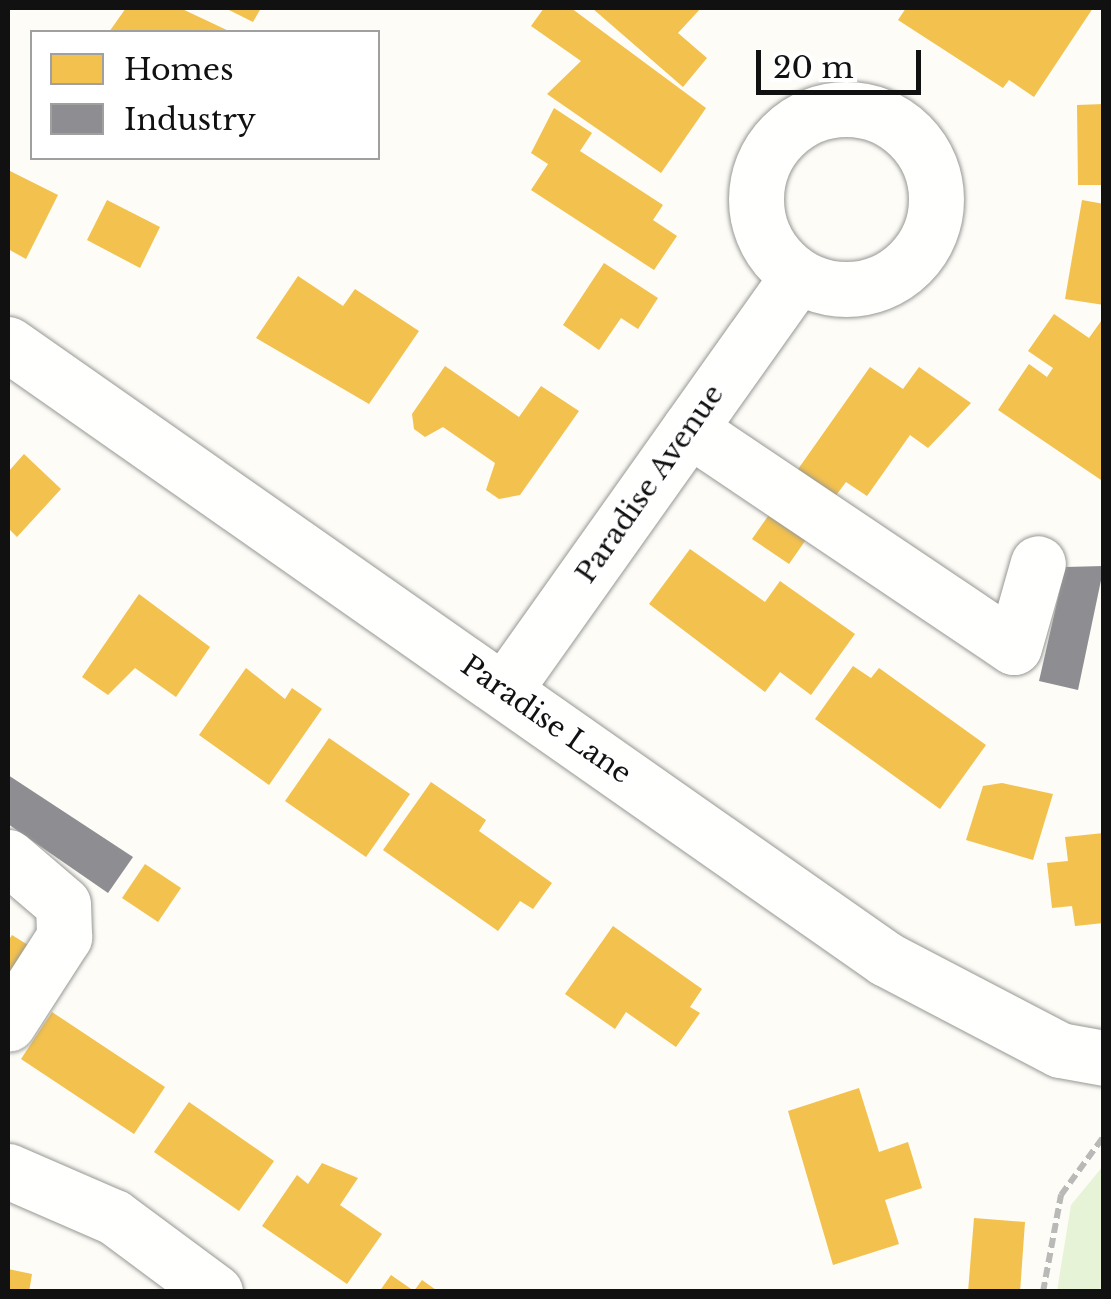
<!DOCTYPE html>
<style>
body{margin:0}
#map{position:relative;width:1111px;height:1299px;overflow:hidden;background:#fdfcf7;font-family:"Libre Baskerville",serif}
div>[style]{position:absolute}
.green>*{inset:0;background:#e7f3d7}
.homes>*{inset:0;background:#f2c14e}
.industry>*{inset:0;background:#8d8d92}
.path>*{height:6px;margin-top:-3px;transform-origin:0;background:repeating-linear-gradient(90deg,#b9b9b8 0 10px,transparent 0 15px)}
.roads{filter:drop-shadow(0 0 2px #979795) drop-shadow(0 0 2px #979795)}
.minor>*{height:55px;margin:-27.5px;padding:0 27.5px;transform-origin:27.5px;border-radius:27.5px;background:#fffffe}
.minor>.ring{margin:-27.5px;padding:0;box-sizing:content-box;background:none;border:55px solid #fffffe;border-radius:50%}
span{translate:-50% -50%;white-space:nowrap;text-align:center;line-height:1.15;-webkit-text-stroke:10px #fff;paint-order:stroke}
.street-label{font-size:28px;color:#111}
.frame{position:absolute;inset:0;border:10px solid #111;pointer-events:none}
.legend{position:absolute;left:30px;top:30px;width:350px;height:130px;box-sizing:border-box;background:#fff;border:2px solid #a0a0a0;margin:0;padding:12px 18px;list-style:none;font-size:30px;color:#111}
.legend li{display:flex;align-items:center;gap:20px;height:50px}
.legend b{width:50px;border:2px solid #a0a0a0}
.scale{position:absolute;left:756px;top:50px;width:165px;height:45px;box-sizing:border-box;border:5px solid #111;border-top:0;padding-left:12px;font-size:30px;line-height:35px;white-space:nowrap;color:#111;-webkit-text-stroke:8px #fff;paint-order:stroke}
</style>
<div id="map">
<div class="green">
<div style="clip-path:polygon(1103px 1166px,1103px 1291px,1057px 1291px,1071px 1205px)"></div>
</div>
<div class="homes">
<div style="clip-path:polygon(126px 8px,180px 8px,231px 32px,109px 32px)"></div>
<div style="clip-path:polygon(225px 8px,261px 8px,253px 22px)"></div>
<div style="clip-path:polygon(544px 8px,571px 8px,706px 108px,661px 173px,547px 94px,581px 61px,531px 26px)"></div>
<div style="clip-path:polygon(592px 8px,701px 8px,678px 33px,707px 58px,683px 87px)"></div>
<div style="clip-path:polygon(906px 8px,1093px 8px,1034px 97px,1009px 80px,1003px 88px,898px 20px)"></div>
<div style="clip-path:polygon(1104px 104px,1104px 185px,1078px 185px,1077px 105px)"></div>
<div style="clip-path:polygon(554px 108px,592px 133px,580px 151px,663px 205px,653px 220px,677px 236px,654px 270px,531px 190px,548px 164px,531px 153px)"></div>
<div style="clip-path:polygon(8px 170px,58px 195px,26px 259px,8px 249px)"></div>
<div style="clip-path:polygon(107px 200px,160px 227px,140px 268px,87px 240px)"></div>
<div style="clip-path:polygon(1082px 200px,1104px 204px,1104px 305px,1065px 299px)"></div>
<div style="clip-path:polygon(604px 263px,658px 298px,638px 329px,621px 318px,599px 350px,563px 325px)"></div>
<div style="clip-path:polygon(298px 276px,343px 306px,355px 289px,419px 331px,369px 404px,256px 338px)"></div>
<div style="clip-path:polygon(1054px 314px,1089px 338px,1104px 317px,1104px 482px,998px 410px,1029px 364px,1047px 377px,1053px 368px,1028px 351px)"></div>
<div style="clip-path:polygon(445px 366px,519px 417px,541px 386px,579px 411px,520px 495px,499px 499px,486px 490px,495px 463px,443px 427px,425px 437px,414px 429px,412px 414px)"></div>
<div style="clip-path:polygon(870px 367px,903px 389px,919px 367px,971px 403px,928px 448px,910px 435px,867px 496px,846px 482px,834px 498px,796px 472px)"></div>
<div style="clip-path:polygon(24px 454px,61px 489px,17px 537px,8px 528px,8px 472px)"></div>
<div style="clip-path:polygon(775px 506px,812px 531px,789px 564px,752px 539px)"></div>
<div style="clip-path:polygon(690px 549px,765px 602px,780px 581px,855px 634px,811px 695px,780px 672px,765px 692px,649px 604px)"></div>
<div style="clip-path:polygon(139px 594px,210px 647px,176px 697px,135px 668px,108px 695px,82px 677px)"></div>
<div style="clip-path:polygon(853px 666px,871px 678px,879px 668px,986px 745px,940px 809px,815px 719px)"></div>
<div style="clip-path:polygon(246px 668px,285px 699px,292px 688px,322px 709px,269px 785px,199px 735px)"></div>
<div style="clip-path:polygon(329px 738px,410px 794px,366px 857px,285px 801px)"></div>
<div style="clip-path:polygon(431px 782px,486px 820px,479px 831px,552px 883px,533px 909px,520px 901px,498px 931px,383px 850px)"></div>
<div style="clip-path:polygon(1002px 783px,1053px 794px,1033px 860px,966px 840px,983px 786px)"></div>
<div style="clip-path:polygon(1104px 833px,1104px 923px,1075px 926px,1072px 906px,1052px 908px,1047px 863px,1068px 861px,1065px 837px)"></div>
<div style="clip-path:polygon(145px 864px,181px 888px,158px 922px,122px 898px)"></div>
<div style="clip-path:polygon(613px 926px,702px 989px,690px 1007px,700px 1013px,676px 1047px,626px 1012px,615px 1029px,565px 994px)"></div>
<div style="clip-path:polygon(12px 935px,36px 950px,8px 993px,8px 941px)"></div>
<div style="clip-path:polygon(52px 1012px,165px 1087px,134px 1134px,21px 1059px)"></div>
<div style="clip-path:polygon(859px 1088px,879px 1152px,908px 1142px,922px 1188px,885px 1200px,899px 1244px,833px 1265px,788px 1111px)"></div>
<div style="clip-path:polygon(189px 1102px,274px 1161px,239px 1211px,154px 1152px)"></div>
<div style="clip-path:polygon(322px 1163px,358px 1178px,340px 1205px,382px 1234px,347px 1284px,262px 1226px,297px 1175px,308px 1184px)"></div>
<div style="clip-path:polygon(974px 1218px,1025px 1222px,1020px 1292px,968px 1292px)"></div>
<div style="clip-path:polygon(8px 1269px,32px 1274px,29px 1292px,8px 1292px)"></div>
<div style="clip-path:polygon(391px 1275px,414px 1291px,422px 1280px,439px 1292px,379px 1292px)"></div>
</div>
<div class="industry">
<div style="clip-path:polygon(1104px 566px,1078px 690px,1039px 681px,1065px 567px)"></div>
<div style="clip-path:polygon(8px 775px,133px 857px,108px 893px,8px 824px)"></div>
</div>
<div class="path">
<div style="left:1043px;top:1292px;width:99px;rotate:-79.5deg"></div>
<div style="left:1061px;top:1195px;width:73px;rotate:-53.9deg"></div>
</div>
<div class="roads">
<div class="minor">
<div class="ring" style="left:756px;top:109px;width:125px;height:125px"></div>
<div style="left:8px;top:344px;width:1072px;rotate:35.01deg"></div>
<div style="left:886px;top:959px;width:196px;rotate:27.6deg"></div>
<div style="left:1060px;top:1050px;width:45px;rotate:10.3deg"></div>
<div style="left:689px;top:429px;width:391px;rotate:33.9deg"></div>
<div style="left:1014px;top:647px;width:87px;rotate:-74.1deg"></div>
<div style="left:504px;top:690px;width:506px;rotate:-54.65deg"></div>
<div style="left:8px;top:857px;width:72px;rotate:40.5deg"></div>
<div style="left:63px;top:904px;width:33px;rotate:88deg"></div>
<div style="left:64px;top:937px;width:103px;rotate:122.8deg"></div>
<div style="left:8px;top:1171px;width:116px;rotate:23.5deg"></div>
<div style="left:114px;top:1217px;width:126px;rotate:36.6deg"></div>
</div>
</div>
<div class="street-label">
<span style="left:650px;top:484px;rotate:-55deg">Paradise Avenue</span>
<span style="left:546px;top:720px;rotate:35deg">Paradise Lane</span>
</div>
<div class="frame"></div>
<ul class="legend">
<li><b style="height:28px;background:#f2c14e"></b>Homes</li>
<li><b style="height:28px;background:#8d8d92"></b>Industry</li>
</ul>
<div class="scale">20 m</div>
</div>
